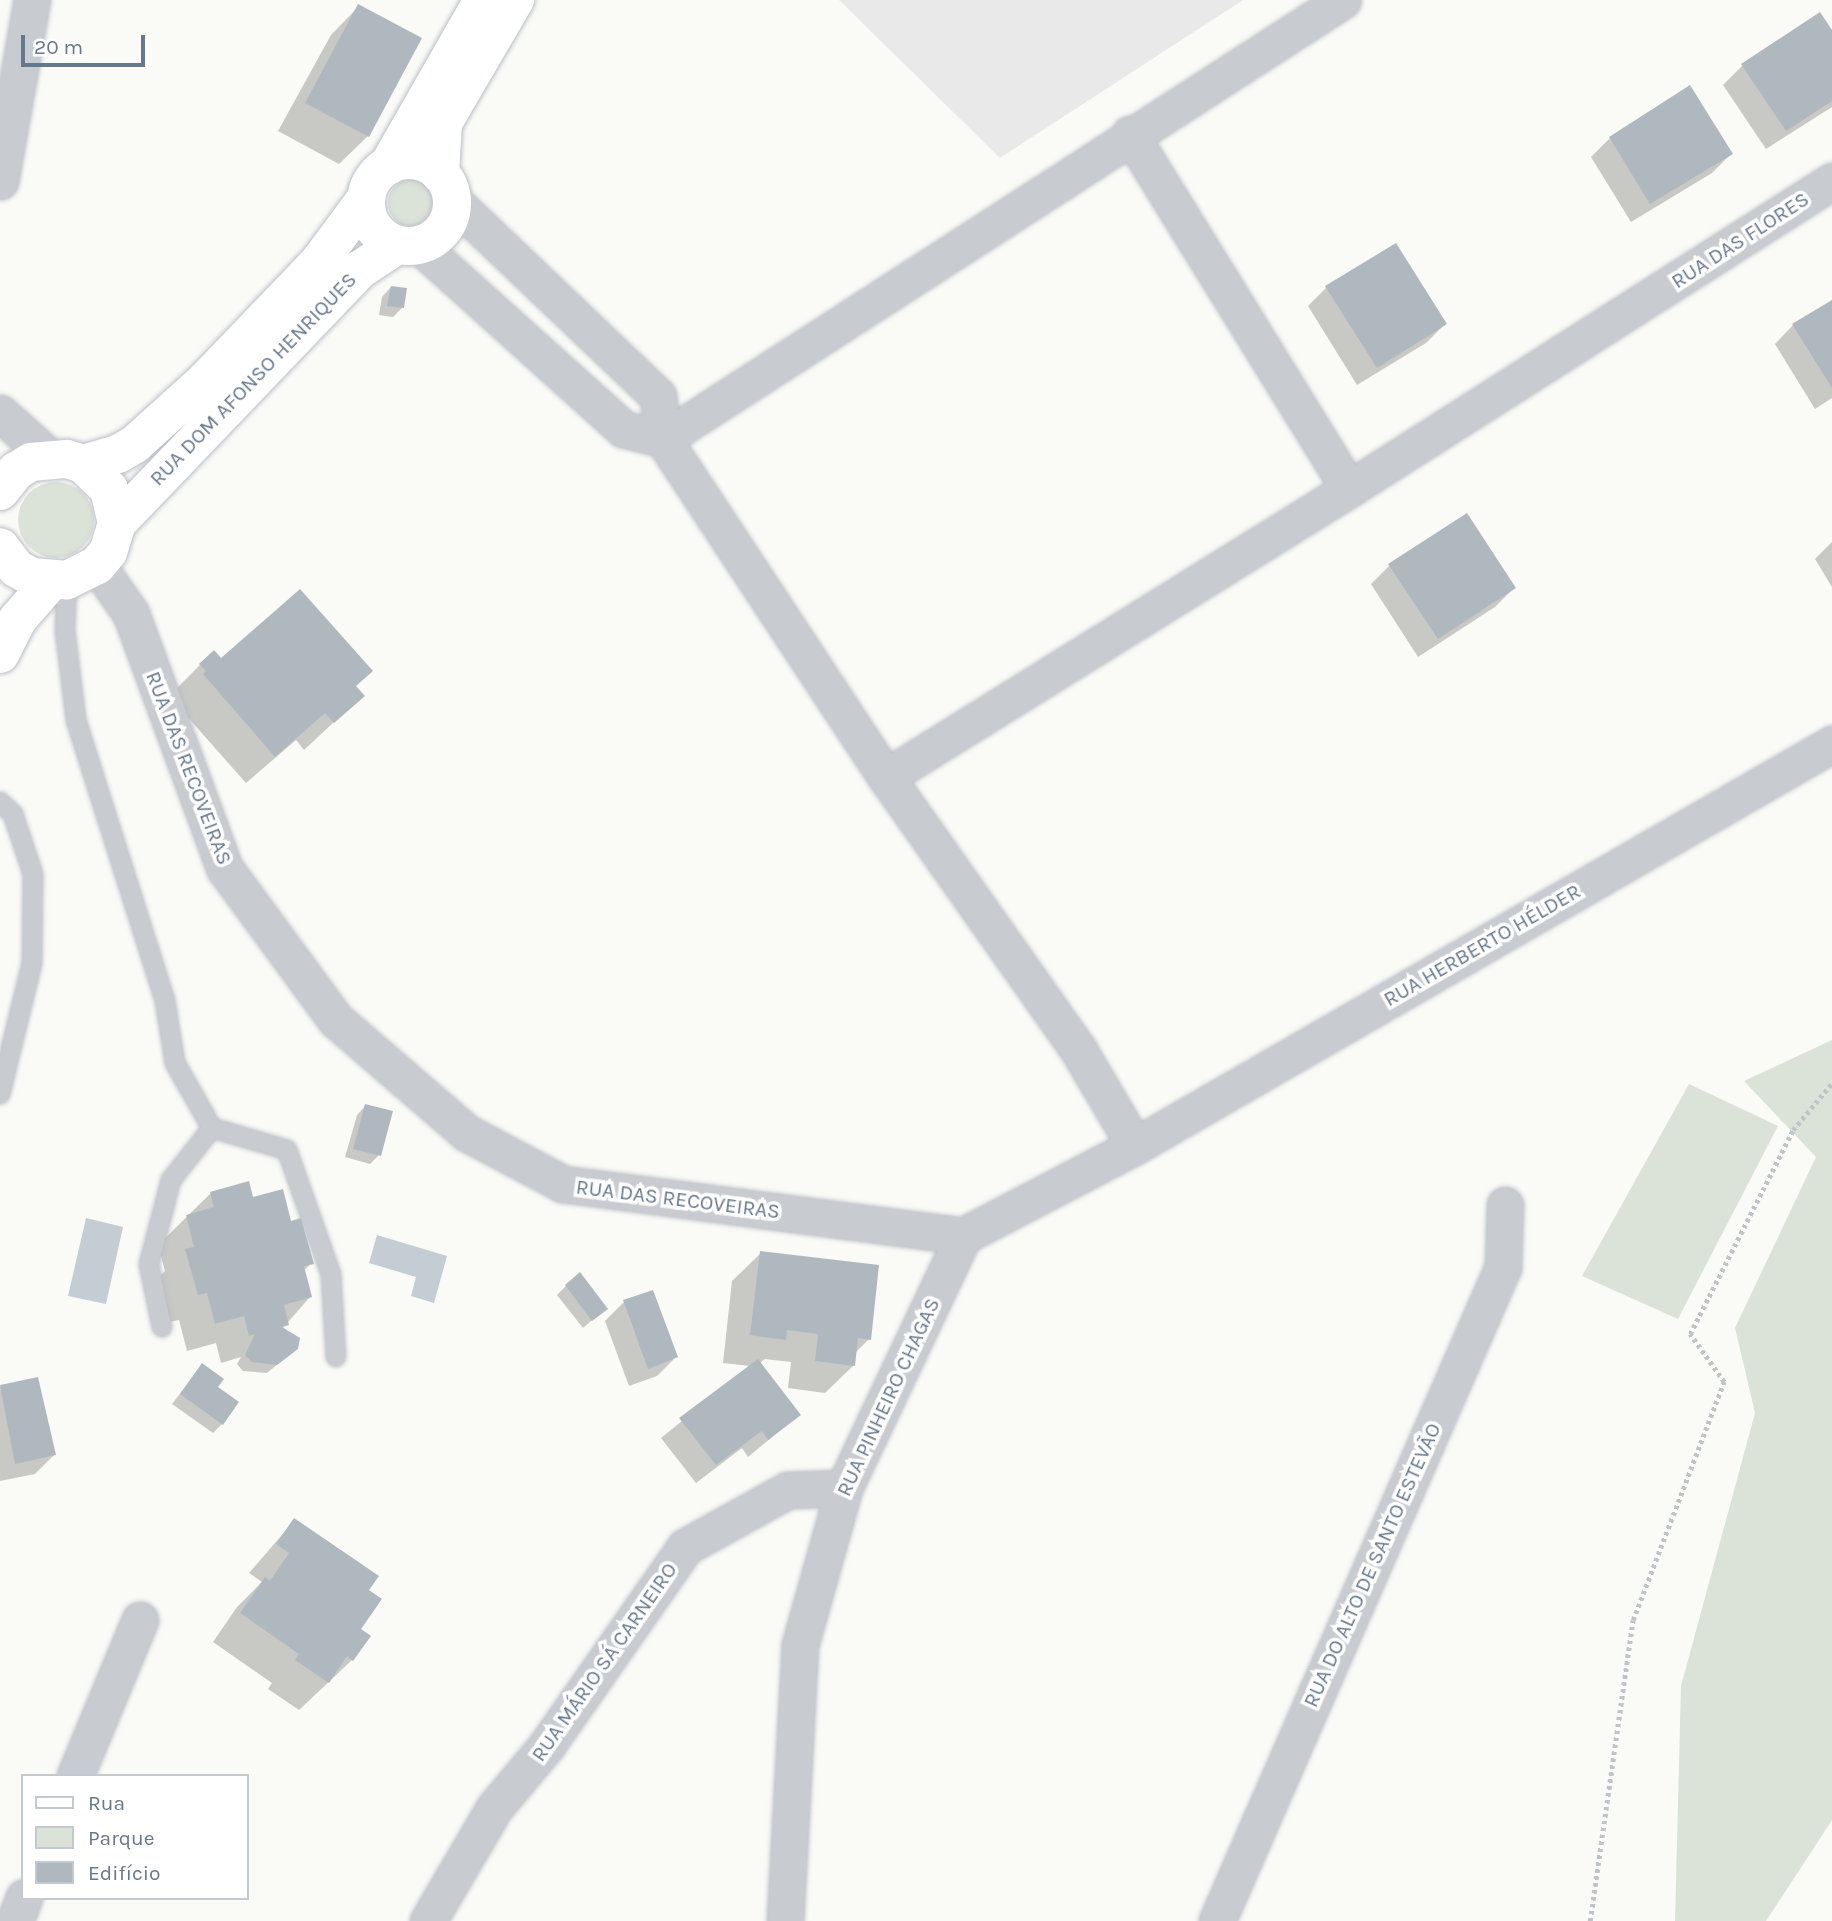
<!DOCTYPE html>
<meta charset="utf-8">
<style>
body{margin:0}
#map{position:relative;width:1832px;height:1921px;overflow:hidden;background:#fafaf7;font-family:Karla,sans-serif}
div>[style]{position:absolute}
.built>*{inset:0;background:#e8e9e8}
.green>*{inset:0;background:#dbe2d8}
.round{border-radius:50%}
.water>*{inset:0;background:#c3cdd3}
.shadow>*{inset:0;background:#0003}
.building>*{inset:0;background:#b0b8bf}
.path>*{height:4.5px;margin-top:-2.25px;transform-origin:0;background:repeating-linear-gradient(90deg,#c1c4c6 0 3.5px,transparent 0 7px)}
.roads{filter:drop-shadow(0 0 2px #b9bfc5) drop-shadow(0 0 2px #b9bfc5)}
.lane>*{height:18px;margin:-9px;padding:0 9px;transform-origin:9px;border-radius:9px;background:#c8cbd0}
.street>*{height:35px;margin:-17.5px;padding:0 17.5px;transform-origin:17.5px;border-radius:17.5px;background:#c8cbd0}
.secondary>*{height:38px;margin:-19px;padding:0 19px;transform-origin:19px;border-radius:19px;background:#fff}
.secondary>.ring{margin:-19px;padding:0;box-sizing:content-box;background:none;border:38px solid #fff;border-radius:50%}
span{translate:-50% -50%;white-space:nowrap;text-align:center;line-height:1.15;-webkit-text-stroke:7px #fff;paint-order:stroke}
.street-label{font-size:21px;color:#66788c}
.legend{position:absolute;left:21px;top:1774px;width:228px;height:126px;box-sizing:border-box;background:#fff;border:2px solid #c2c9d1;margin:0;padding:9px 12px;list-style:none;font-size:21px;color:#66788c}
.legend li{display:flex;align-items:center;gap:14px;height:35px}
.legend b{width:35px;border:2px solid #c2c9d1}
.scale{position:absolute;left:21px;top:35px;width:124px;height:32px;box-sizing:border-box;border:4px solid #66788c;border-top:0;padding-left:9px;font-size:21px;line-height:24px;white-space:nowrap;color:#66788c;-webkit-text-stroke:5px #fff;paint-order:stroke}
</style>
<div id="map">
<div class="built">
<div style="clip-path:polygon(839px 0,1243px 0,1000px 158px)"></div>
</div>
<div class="green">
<div class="round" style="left:388px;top:179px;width:48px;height:48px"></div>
<div class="round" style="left:18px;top:482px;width:76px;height:76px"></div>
<div style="clip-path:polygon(1832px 1040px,1832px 1820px,1766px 1921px,1675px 1921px,1681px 1686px,1755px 1413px,1735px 1328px,1816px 1157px,1744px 1081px)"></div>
<div style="clip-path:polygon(1689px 1084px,1778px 1126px,1678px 1319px,1582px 1276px)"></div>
</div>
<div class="water">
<div style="clip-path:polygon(86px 1218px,123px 1227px,106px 1304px,68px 1296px)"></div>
<div style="clip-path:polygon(377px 1235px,447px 1256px,434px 1303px,411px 1296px,416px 1277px,369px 1263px)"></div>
</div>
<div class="shadow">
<div style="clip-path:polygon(359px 6px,368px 136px,339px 164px,278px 131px,331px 35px)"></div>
<div style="clip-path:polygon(1820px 15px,1832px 33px,1832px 107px,1766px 149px,1723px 85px,1742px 66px)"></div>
<div style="clip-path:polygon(1610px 138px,1731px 154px,1712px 173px,1631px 222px,1591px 157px)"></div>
<div style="clip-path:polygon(391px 287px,402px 308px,393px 317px,379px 315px,382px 297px)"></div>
<div style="clip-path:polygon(1327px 287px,1445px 324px,1426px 343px,1357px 385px,1308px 306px)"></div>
<div style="clip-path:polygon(1832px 302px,1832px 398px,1815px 409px,1775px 344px,1793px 325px)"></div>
<div style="clip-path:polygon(1832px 542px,1832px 587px,1815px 559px)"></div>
<div style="clip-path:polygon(1390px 565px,1514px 588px,1495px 607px,1418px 657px,1371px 584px)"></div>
<div style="clip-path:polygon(221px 660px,354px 687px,362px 696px,304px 750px,296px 740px,246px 783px,176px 704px,172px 693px,200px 665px)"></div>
<div style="clip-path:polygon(366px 1105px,379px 1155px,370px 1164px,345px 1157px,357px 1115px)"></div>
<div style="clip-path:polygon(248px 1183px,252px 1199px,290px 1223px,312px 1263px,303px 1271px,310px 1297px,282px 1329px,299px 1339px,297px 1348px,267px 1373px,243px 1371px,237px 1364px,241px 1357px,221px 1363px,216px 1343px,187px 1351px,179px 1320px,169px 1322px,157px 1279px,165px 1271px,158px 1245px,210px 1194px)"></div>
<div style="clip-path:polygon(761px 1253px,869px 1339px,855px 1353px,854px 1365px,825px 1393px,788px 1388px,791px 1362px,765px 1359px,759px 1364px,799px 1415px,748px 1457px,742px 1448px,696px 1483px,661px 1438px,750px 1366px,723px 1363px,732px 1281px)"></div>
<div style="clip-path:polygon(566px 1286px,606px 1308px,583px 1328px,557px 1295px)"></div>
<div style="clip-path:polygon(624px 1302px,676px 1357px,657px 1376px,629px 1386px,605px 1321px)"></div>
<div style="clip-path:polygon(202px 1365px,215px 1387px,222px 1424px,213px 1433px,172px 1404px)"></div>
<div style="clip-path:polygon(37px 1379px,54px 1455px,35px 1474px,0 1481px,0 1387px)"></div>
<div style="clip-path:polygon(294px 1521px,367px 1591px,359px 1629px,368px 1636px,352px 1660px,299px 1710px,268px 1689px,272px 1683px,213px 1642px,237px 1607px,262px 1582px,249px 1573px)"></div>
</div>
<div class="building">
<div style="clip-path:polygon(358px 4px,422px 38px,369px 137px,305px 103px)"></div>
<div style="clip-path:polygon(1820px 12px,1832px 30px,1832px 101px,1786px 131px,1741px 64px)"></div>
<div style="clip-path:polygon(1690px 85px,1733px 154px,1650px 204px,1609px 137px)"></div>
<div style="clip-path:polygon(1396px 243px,1447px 324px,1377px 368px,1325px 286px)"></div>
<div style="clip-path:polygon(391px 286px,407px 288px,404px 308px,387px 306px)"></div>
<div style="clip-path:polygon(1832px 300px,1832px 388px,1792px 324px)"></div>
<div style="clip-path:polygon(1467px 513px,1516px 588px,1438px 639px,1388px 564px)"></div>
<div style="clip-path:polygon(300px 589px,373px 671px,356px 686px,365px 696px,334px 723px,325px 713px,275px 757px,203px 674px,206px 671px,199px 664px,214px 650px,221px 658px)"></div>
<div style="clip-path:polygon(365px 1104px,393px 1111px,381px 1156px,353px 1149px)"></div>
<div style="clip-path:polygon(249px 1181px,253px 1197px,283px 1189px,291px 1221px,301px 1218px,314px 1264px,304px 1266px,312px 1297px,284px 1305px,289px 1325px,282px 1327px,300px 1338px,298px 1349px,277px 1365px,252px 1362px,245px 1355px,255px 1334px,249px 1336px,244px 1316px,215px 1324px,207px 1293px,198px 1295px,185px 1249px,194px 1247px,186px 1215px,214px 1207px,210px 1192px)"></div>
<div style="clip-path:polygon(760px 1251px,879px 1265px,871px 1340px,858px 1338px,855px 1366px,815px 1361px,818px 1334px,787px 1330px,786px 1340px,750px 1335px)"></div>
<div style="clip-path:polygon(580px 1272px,608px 1309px,592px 1321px,565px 1285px)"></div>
<div style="clip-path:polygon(653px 1290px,678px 1357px,648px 1369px,623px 1300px)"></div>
<div style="clip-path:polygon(758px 1359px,801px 1415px,768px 1440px,762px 1431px,716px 1465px,679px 1418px)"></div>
<div style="clip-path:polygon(202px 1363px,224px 1379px,218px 1387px,239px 1402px,223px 1425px,180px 1394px)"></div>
<div style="clip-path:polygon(38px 1377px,56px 1455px,15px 1464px,0 1385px)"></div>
<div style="clip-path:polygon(294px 1518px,379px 1576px,369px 1590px,382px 1599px,361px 1629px,371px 1636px,353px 1661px,347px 1656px,329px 1683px,295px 1660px,299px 1654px,240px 1613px,265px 1577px,270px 1581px,289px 1553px,276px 1544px)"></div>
</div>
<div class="path">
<div style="left:1590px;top:1921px;width:304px;rotate:-81.9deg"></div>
<div style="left:1633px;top:1620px;width:255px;rotate:-69.1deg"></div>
<div style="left:1724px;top:1382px;width:59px;rotate:-125.3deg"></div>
<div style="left:1690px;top:1334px;width:229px;rotate:-63.2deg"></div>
<div style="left:1793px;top:1130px;width:61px;rotate:-50.3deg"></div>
</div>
<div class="roads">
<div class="lane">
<div style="left:67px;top:580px;width:50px;rotate:92.3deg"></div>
<div style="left:65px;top:630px;width:91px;rotate:83deg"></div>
<div style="left:76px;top:720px;width:295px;rotate:72.4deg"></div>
<div style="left:165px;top:1001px;width:63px;rotate:80.8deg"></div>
<div style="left:175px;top:1063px;width:75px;rotate:60.4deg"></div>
<div style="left:212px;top:1128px;width:78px;rotate:16.3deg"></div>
<div style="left:287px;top:1150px;width:132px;rotate:70.5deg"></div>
<div style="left:331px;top:1274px;width:83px;rotate:86.6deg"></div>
<div style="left:0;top:802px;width:18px;rotate:43deg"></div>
<div style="left:13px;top:814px;width:63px;rotate:71.6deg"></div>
<div style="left:33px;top:874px;width:89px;rotate:90.6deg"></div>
<div style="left:32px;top:963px;width:135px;rotate:103.7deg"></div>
<div style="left:162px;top:1327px;width:64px;rotate:-101.7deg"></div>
<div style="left:149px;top:1264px;width:87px;rotate:-75.3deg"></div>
<div style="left:171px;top:1180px;width:66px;rotate:-51.7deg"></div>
</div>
<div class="street">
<div style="left:1130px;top:134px;width:417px;rotate:58.3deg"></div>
<div style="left:1349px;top:489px;width:573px;rotate:-32.52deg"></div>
<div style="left:0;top:181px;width:184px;rotate:-80deg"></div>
<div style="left:452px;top:200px;width:284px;rotate:43.6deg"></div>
<div style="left:658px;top:396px;width:43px;rotate:83.4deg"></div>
<div style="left:663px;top:439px;width:405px;rotate:56.6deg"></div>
<div style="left:886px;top:777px;width:335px;rotate:54.8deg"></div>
<div style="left:1079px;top:1051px;width:110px;rotate:59.5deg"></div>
<div style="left:419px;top:245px;width:275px;rotate:42deg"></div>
<div style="left:623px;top:429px;width:41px;rotate:14deg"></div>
<div style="left:663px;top:439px;width:809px;rotate:-32.85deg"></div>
<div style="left:0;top:413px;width:66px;rotate:41.9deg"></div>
<div style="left:97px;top:565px;width:60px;rotate:55.2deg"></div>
<div style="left:131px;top:614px;width:272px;rotate:69.8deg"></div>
<div style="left:225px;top:869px;width:187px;rotate:53.7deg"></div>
<div style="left:336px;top:1020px;width:173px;rotate:40.8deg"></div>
<div style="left:467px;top:1133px;width:109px;rotate:28deg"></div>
<div style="left:563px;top:1184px;width:403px;rotate:7.4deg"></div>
<div style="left:886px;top:777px;width:545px;rotate:-31.88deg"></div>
<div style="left:75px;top:1776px;width:169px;rotate:-67.4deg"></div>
<div style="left:15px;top:1921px;width:25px;rotate:-69deg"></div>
<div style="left:428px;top:1921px;width:132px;rotate:-59.6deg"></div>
<div style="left:495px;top:1807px;width:81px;rotate:-50deg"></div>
<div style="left:547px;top:1745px;width:241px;rotate:-55.1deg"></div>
<div style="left:685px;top:1547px;width:118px;rotate:-29deg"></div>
<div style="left:788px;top:1490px;width:56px;rotate:-2deg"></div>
<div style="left:785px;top:1921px;width:276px;rotate:-86.9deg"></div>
<div style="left:800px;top:1645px;width:163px;rotate:-74.3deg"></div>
<div style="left:844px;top:1488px;width:279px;rotate:-64.7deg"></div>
<div style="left:963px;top:1236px;width:194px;rotate:-27.6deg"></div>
<div style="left:1135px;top:1146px;width:805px;rotate:-29.97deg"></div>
<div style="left:1217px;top:1921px;width:714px;rotate:-66.38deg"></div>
<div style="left:1503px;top:1267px;width:62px;rotate:-88.2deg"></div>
</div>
<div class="secondary">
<div class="ring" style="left:366px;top:160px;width:48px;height:48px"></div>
<div style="left:388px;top:166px;width:191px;rotate:-60.2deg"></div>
<div style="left:440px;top:174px;width:51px;rotate:-86.6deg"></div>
<div style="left:443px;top:123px;width:143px;rotate:-59.7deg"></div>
<div style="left:83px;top:464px;width:36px;rotate:-16deg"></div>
<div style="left:118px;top:454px;width:20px;rotate:-30deg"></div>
<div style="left:135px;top:444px;width:94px;rotate:-42deg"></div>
<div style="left:205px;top:381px;width:165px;rotate:-46.2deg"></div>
<div style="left:319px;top:262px;width:77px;rotate:-53.4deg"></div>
<div style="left:0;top:491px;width:26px;rotate:-51deg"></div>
<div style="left:16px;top:471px;width:17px;rotate:-31deg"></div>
<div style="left:31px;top:462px;width:36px;rotate:-5deg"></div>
<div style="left:67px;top:459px;width:17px;rotate:17deg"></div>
<div style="left:83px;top:464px;width:36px;rotate:44deg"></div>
<div style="left:109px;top:489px;width:35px;rotate:77deg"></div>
<div style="left:117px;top:523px;width:30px;rotate:107deg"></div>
<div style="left:108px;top:552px;width:17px;rotate:130deg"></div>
<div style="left:97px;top:565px;width:34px;rotate:153deg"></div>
<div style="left:67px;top:580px;width:35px;rotate:-175deg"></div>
<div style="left:32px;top:577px;width:18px;rotate:-151deg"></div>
<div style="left:16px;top:568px;width:26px;rotate:-127deg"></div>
<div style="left:117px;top:523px;width:352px;rotate:-46.2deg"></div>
<div style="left:361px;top:269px;width:43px;rotate:-33.7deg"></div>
<div style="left:0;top:654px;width:39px;rotate:-63deg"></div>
<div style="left:18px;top:619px;width:50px;rotate:-49deg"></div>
</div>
</div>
<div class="street-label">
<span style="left:1740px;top:240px;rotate:-33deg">RUA DAS FLORES</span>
<span style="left:253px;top:379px;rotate:-46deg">RUA DOM AFONSO HENRIQUES</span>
<span style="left:189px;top:768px;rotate:69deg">RUA DAS RECOVEIRAS</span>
<span style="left:1482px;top:945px;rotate:-30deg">RUA HERBERTO HÉLDER</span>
<span style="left:678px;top:1199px;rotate:7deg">RUA DAS RECOVEIRAS</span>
<span style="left:888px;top:1397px;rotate:-65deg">RUA PINHEIRO CHAGAS</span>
<span style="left:1372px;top:1565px;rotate:-66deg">RUA DO ALTO DE SANTO ESTEVÃO</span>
<span style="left:604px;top:1662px;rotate:-55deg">RUA MÁRIO SÁ CARNEIRO</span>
</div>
<ul class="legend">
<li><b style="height:9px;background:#fff"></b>Rua</li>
<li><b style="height:19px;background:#dbe2d8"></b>Parque</li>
<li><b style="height:19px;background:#b0b8bf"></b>Edifício</li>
</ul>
<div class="scale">20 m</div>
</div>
